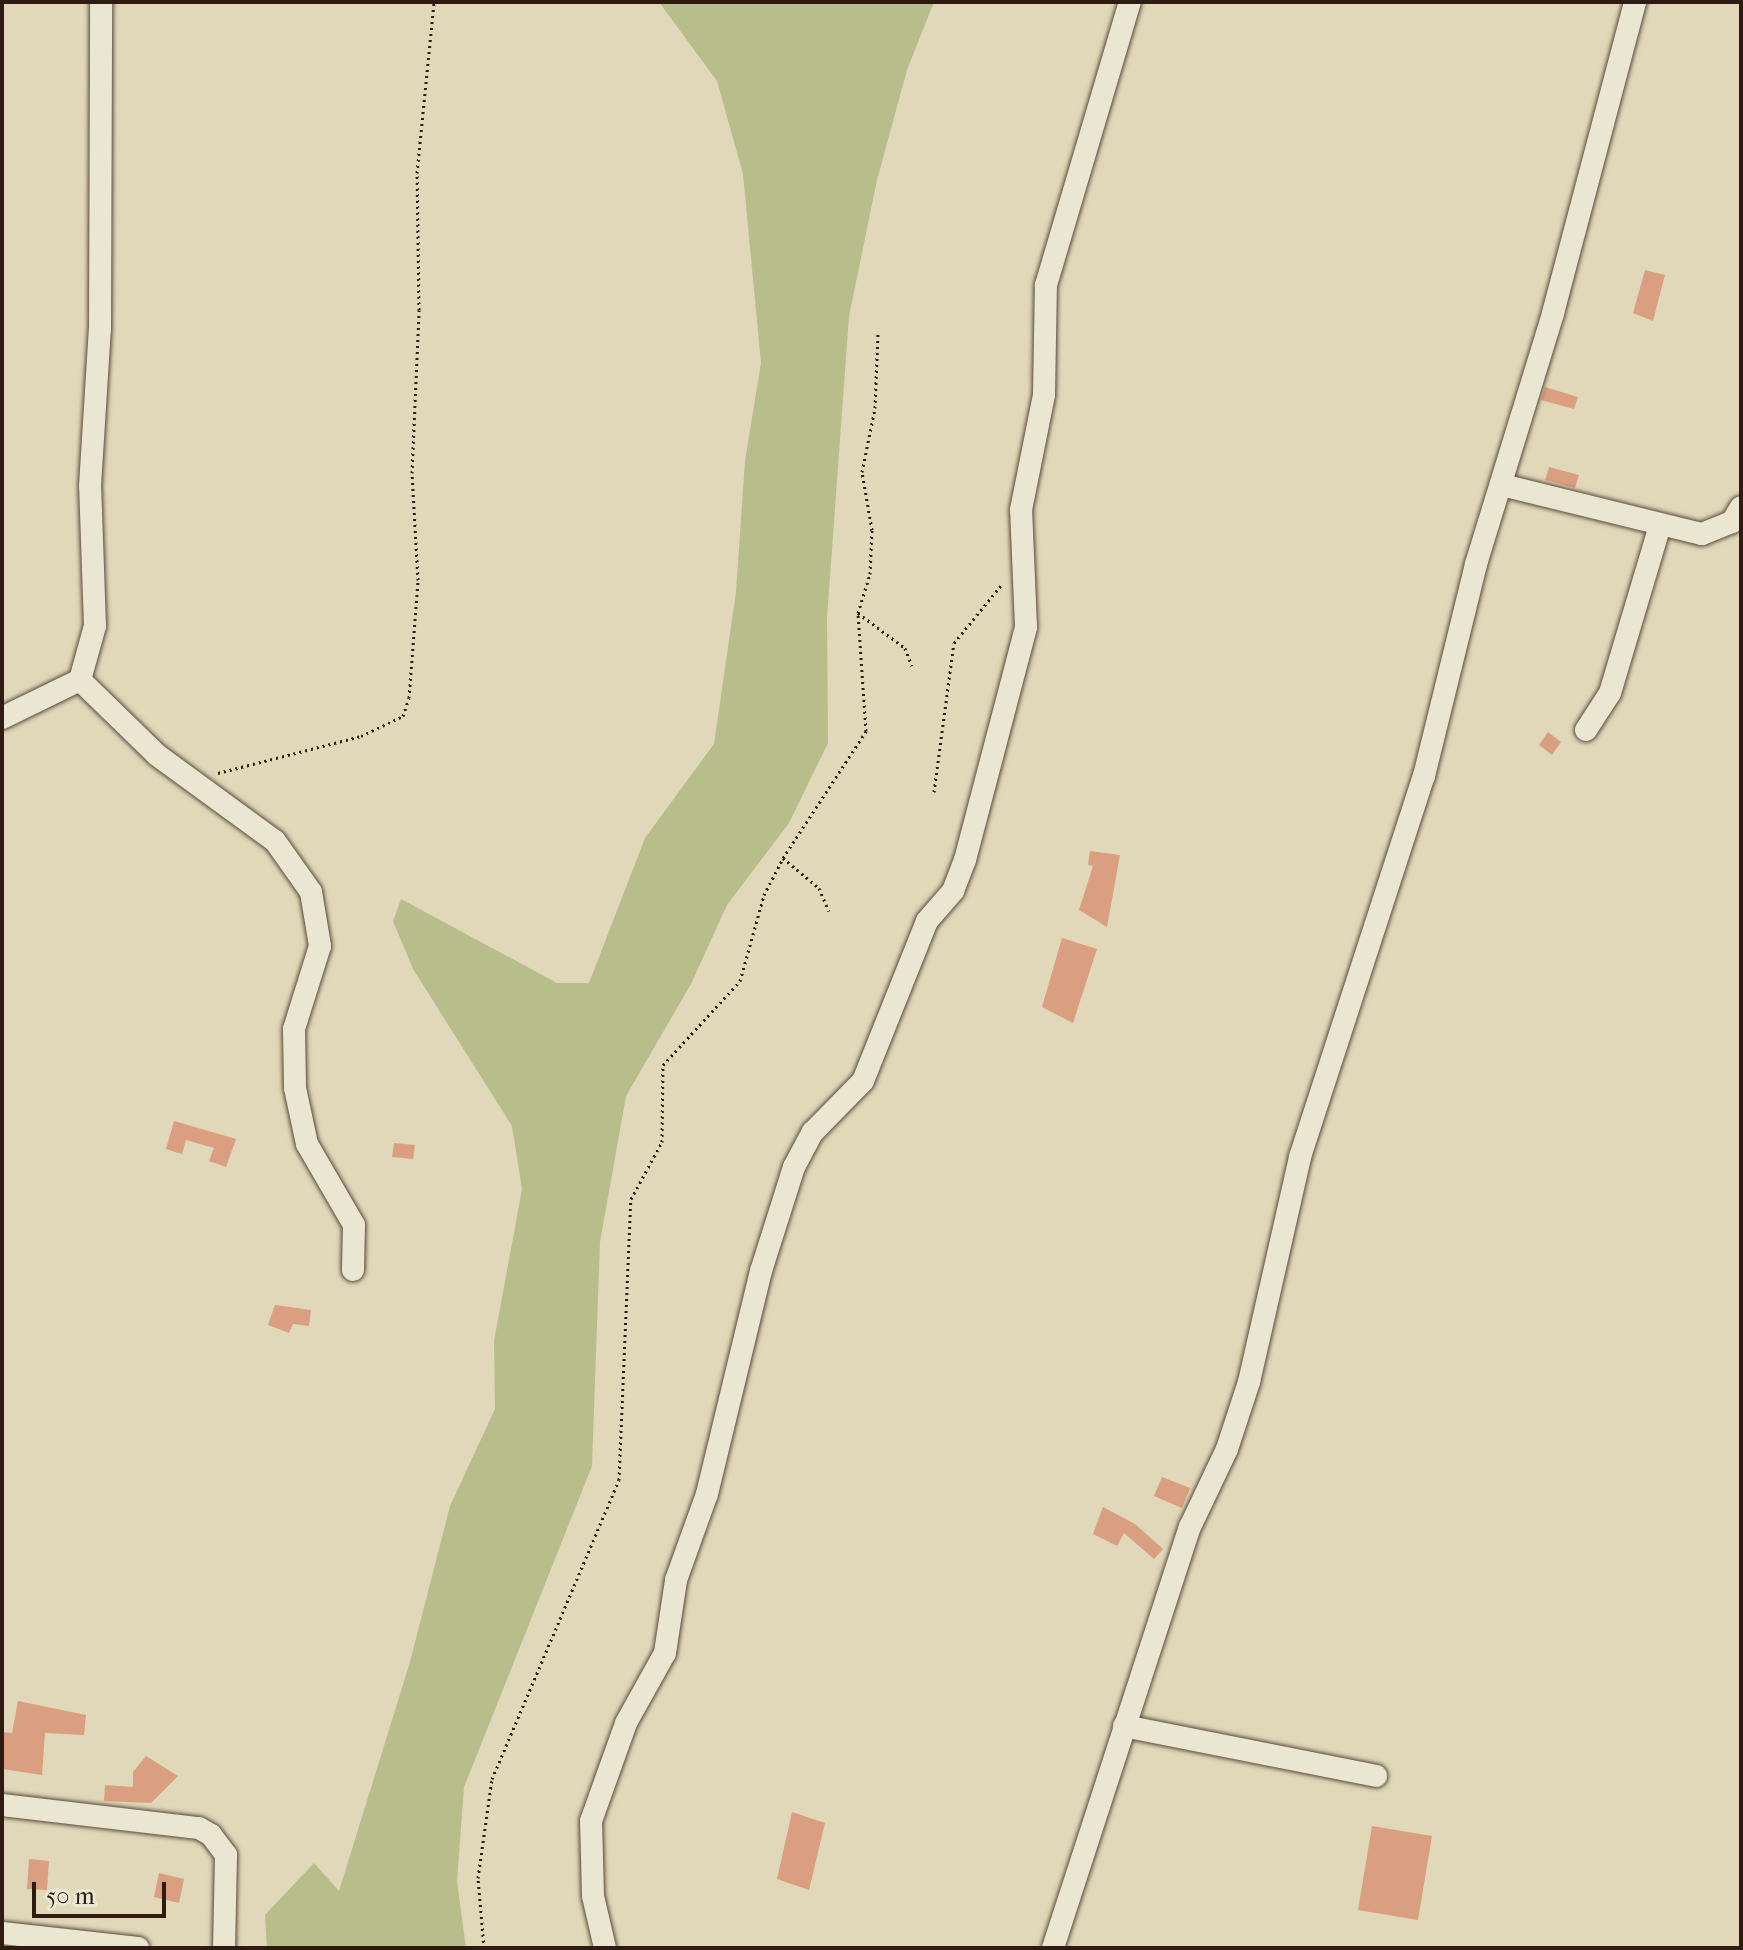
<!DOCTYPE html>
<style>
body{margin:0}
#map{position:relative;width:1743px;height:1950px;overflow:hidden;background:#e0d8b9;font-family:"IM FELL French Canon",serif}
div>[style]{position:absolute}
.green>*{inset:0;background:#b7bd8b}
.building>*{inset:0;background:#d99f80}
.path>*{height:3px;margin-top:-1.5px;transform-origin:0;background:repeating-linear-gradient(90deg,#2e1b11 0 2px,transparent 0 6px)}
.roads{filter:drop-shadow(0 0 2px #5a4a3b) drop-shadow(0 0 2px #5a4a3b)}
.minor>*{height:22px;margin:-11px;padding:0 11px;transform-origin:11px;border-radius:11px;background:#ebe6d2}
span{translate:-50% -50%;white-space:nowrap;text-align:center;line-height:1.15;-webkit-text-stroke:6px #ebe6d2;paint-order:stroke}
.frame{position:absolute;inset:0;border:4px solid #2e1b11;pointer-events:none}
.scale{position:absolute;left:32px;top:1882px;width:134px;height:36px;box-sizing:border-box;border:4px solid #2e1b11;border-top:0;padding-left:10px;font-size:24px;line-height:28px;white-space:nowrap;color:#2e1b11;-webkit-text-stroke:6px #ebe6d2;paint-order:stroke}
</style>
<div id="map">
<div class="green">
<div style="clip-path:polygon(659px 2px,934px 2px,907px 70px,877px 180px,849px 316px,827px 618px,828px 743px,789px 823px,727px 905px,691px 984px,626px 1096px,600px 1242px,592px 1466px,464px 1787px,457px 1881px,466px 1948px,267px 1948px,265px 1915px,314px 1863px,339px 1891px,410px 1662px,450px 1506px,495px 1409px,494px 1341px,522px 1189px,512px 1126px,413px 969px,393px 921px,401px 899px,557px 983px,589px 983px,645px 838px,714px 744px,736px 592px,745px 461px,761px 363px,743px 174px,717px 81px)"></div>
</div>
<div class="building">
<div style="clip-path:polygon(1645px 270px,1665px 275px,1653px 321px,1633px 313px)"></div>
<div style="clip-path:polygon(1545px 387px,1578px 397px,1574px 409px,1541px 400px)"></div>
<div style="clip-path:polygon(1549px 467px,1579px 475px,1575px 488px,1545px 480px)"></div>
<div style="clip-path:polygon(1548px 732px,1561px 742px,1552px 755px,1539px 745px)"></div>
<div style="clip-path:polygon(1090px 851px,1120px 855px,1107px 927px,1079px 910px,1093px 866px,1088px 865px)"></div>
<div style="clip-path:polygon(1062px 938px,1097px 949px,1073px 1023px,1042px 1007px)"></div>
<div style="clip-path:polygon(174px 1121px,236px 1139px,226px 1167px,209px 1161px,214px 1148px,186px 1140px,182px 1154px,166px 1149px)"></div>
<div style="clip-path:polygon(394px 1143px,415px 1145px,413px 1159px,392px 1157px)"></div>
<div style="clip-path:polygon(275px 1305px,311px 1310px,309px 1326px,293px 1324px,289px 1333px,268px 1325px)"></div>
<div style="clip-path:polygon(1162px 1477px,1190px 1488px,1182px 1508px,1154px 1496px)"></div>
<div style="clip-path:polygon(1103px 1507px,1135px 1524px,1163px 1549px,1154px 1559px,1124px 1533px,1117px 1546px,1093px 1534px)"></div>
<div style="clip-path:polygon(18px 1701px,86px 1715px,84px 1735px,45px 1733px,42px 1775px,2px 1769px,2px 1732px,12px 1733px)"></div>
<div style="clip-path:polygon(146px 1756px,178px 1776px,151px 1803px,104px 1801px,105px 1785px,133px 1787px,133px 1772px)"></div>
<div style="clip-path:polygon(792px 1812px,825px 1823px,809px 1890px,777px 1879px)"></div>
<div style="clip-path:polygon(1372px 1826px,1432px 1836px,1418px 1920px,1358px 1910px)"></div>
<div style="clip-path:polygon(29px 1859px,49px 1861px,47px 1890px,27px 1889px)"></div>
<div style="clip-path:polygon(159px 1873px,184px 1879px,179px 1903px,154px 1897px)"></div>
</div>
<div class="path">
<div style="left:858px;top:613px;width:59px;rotate:36.7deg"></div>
<div style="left:905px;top:648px;width:19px;rotate:69deg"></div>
<div style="left:218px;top:773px;width:148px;rotate:-14.5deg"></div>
<div style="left:361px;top:736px;width:47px;rotate:-25.5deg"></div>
<div style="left:403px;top:716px;width:19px;rotate:-72deg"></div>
<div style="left:409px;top:698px;width:118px;rotate:-85.6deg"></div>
<div style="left:418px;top:580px;width:107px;rotate:-93.2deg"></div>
<div style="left:412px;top:473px;width:163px;rotate:-87.5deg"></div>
<div style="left:419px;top:310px;width:137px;rotate:-90.8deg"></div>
<div style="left:417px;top:173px;width:172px;rotate:-84.3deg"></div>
<div style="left:934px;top:792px;width:150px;rotate:-82.4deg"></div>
<div style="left:954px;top:643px;width:77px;rotate:-50.8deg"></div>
<div style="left:783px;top:858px;width:47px;rotate:39.8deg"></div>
<div style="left:819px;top:888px;width:25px;rotate:67deg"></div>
<div style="left:484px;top:1948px;width:70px;rotate:-94.9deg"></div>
<div style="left:478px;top:1878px;width:100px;rotate:-82deg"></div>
<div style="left:492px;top:1779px;width:325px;rotate:-67deg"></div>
<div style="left:619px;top:1480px;width:281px;rotate:-87.6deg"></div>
<div style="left:631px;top:1199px;width:65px;rotate:-61.5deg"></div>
<div style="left:662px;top:1142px;width:77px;rotate:-89.3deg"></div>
<div style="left:663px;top:1065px;width:114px;rotate:-47.5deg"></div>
<div style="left:740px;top:981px;width:89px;rotate:-74.4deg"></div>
<div style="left:764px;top:895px;width:42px;rotate:-62.8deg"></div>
<div style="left:783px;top:858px;width:152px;rotate:-56.8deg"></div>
<div style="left:866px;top:731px;width:118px;rotate:-93.9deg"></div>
<div style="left:858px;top:613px;width:41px;rotate:-72.9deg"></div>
<div style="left:870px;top:574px;width:44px;rotate:-87.4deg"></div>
<div style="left:872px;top:530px;width:59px;rotate:-99.8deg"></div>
<div style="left:862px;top:472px;width:65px;rotate:-78.5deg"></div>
<div style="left:875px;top:408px;width:76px;rotate:-87.7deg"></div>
</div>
<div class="roads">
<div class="minor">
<div style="left:1502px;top:485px;width:206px;rotate:13.8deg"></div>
<div style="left:1702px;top:534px;width:32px;rotate:-22deg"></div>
<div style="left:1732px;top:522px;width:17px;rotate:-59deg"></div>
<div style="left:80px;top:680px;width:107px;rotate:44.2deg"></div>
<div style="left:157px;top:755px;width:146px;rotate:36.1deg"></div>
<div style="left:275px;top:841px;width:62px;rotate:54.8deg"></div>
<div style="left:311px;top:892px;width:55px;rotate:80.5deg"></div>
<div style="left:320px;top:946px;width:87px;rotate:107.4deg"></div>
<div style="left:294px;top:1029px;width:59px;rotate:89deg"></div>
<div style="left:295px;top:1088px;width:57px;rotate:77.9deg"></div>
<div style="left:307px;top:1144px;width:94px;rotate:59.9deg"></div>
<div style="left:354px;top:1225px;width:45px;rotate:91.3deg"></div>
<div style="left:2px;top:718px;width:87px;rotate:-26deg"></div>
<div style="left:80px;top:680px;width:56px;rotate:-74.5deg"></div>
<div style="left:95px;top:626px;width:140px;rotate:-92deg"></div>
<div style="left:90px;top:486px;width:157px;rotate:-86.4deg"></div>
<div style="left:100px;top:329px;width:327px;rotate:-89.8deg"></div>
<div style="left:1586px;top:730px;width:44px;rotate:-57deg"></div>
<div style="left:1610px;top:693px;width:175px;rotate:-73.4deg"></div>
<div style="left:1124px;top:1726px;width:257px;rotate:11.2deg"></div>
<div style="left:2px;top:1805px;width:198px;rotate:6.7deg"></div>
<div style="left:199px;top:1828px;width:14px;rotate:30deg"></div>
<div style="left:211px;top:1835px;width:25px;rotate:53deg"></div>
<div style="left:226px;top:1855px;width:93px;rotate:91.2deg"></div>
<div style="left:2px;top:1933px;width:137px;rotate:6.3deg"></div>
<div style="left:605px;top:1948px;width:53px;rotate:-103deg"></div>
<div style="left:593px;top:1896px;width:75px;rotate:-91.5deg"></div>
<div style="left:591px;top:1821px;width:104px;rotate:-70.3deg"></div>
<div style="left:626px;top:1723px;width:80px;rotate:-60.9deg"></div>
<div style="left:665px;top:1653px;width:74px;rotate:-81.4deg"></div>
<div style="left:676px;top:1580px;width:91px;rotate:-70.2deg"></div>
<div style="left:707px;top:1494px;width:229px;rotate:-76.4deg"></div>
<div style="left:761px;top:1271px;width:109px;rotate:-72.4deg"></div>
<div style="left:794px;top:1167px;width:40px;rotate:-62deg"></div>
<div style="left:813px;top:1132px;width:71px;rotate:-45.6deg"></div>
<div style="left:863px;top:1081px;width:172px;rotate:-68.2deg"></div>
<div style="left:927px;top:921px;width:40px;rotate:-49deg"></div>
<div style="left:953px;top:891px;width:33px;rotate:-69deg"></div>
<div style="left:965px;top:860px;width:241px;rotate:-75.3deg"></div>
<div style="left:1026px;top:627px;width:117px;rotate:-92.4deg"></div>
<div style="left:1021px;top:510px;width:117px;rotate:-78.7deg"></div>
<div style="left:1044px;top:395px;width:110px;rotate:-89deg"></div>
<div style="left:1046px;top:285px;width:295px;rotate:-73.5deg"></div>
<div style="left:1053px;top:1948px;width:443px;rotate:-72deg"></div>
<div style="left:1190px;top:1527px;width:86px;rotate:-64.6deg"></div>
<div style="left:1227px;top:1449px;width:71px;rotate:-71.8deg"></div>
<div style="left:1249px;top:1382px;width:231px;rotate:-77.2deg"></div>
<div style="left:1300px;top:1157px;width:401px;rotate:-72deg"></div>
<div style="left:1424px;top:776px;width:218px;rotate:-76.2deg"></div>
<div style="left:1476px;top:564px;width:263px;rotate:-72.9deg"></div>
<div style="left:1553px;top:313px;width:322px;rotate:-75.2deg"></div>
</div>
</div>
<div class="frame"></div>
<div class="scale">50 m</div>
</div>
